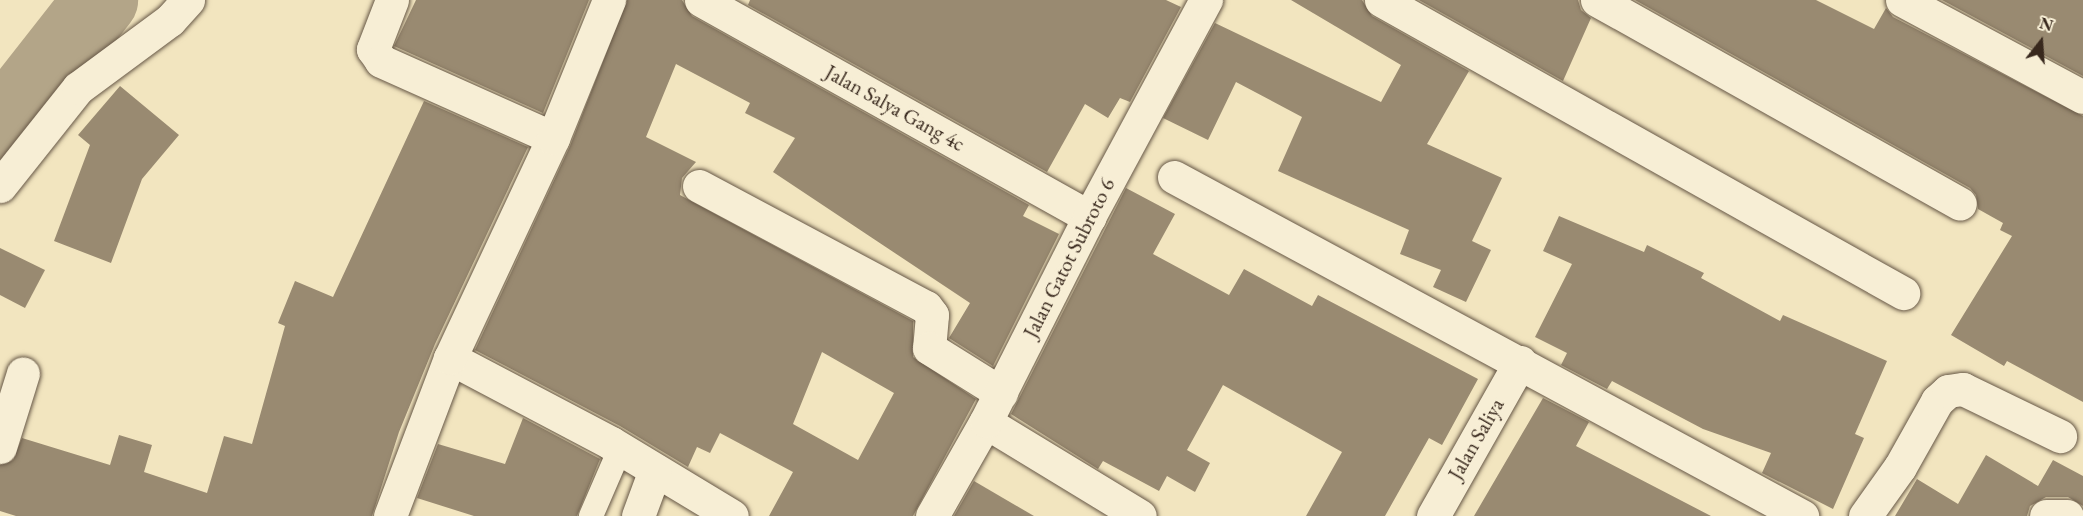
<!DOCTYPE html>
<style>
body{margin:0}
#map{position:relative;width:2083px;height:516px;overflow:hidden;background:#f2e5bf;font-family:"EB Garamond",serif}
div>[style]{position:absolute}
.river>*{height:74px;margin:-37px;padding:0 37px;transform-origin:37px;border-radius:37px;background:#b3a588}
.building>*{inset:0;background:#998a71}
.roads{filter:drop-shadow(0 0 2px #665746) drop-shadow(0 0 2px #665746)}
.lane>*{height:24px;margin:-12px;padding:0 12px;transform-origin:12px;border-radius:12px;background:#f7eed5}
.street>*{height:33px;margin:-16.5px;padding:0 16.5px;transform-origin:16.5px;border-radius:16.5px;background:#f7eed5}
span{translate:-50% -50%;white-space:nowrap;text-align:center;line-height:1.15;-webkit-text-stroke:6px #f7eed5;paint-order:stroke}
.street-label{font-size:21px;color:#38281d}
.north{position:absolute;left:2011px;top:12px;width:60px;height:60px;-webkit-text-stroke:4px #f7eed5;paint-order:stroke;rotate:17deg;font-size:16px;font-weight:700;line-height:24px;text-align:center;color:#38281d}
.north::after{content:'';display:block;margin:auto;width:21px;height:27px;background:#38281d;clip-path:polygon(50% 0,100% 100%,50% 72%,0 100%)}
</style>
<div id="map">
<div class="river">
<div style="left:0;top:129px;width:164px;rotate:-51.9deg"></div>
</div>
<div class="building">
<div style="clip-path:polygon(416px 0,589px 0,543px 113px,394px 46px)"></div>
<div style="clip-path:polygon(evenodd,627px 0,682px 0,692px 16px,1029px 205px,1023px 216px,1059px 234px,993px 366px,949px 338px,970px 303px,773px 172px,795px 138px,745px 113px,750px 103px,676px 64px,646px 137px,696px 162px,682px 178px,680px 195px,913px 321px,913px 357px,976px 399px,913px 516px,769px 516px,793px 472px,720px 433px,710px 453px,697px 447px,688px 467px,620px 426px,475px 350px,570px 146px,627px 0,822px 352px,894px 393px,858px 460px,793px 424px,822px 352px)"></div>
<div style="clip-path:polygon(750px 0,1166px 0,1181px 7px,1130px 102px,1120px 98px,1108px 118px,1085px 104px,1047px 172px,748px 5px)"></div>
<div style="clip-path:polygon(1291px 0,1362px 0,1372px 16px,1469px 71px,1427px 144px,1502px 178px,1472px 241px,1491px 250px,1466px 302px,1433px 287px,1441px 270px,1400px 254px,1409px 230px,1278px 171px,1302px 117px,1236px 82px,1208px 140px,1163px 118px,1215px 23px,1381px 102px,1401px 65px)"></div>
<div style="clip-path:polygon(1419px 0,1578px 0,1581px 10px,1591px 18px,1563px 81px)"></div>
<div style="clip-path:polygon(1635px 0,1816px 0,1874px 29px,1886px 8px,1893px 17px,2083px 116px,2083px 402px,2007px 361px,2004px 366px,1951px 335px,2012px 236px,2000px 230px,2003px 223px,1978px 209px,1976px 195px,1970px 188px)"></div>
<div style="clip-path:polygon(1942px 0,2083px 0,2083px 76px)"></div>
<div style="clip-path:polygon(120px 86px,179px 135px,142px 179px,111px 263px,54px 241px,90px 145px,78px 135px)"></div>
<div style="clip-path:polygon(424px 101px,528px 147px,435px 344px,399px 432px,372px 516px,16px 516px,0 511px,0 465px,13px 460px,22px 438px,110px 465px,119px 435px,152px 445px,144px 472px,207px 493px,224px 436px,252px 444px,285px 326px,278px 323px,295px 281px,333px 297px)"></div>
<div style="clip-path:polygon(1126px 188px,1175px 214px,1153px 254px,1229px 295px,1244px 269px,1312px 306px,1318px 295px,1478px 379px,1442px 445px,1429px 438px,1385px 516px,1306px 516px,1342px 452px,1223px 385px,1187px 450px,1210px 463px,1195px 492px,1167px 476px,1159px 491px,1103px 461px,1098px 469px,1011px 414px)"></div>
<div style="clip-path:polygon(1559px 216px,1644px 252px,1647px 245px,1704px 273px,1701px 278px,1780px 321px,1783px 315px,1887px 361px,1855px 434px,1864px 438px,1833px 509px,1762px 473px,1771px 453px,1703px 429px,1612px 381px,1607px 389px,1561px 365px,1567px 353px,1535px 337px,1572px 264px,1543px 251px)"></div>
<div style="clip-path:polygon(0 248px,45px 270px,25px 308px,0 295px)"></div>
<div style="clip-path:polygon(1543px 398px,1589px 422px,1576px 446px,1711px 516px,1474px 516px)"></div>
<div style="clip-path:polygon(523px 418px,600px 459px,577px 516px,474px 516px,417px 498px,438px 444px,505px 464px)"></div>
<div style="clip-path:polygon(1986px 455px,2038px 486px,2053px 460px,2083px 476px,2083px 506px,2068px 497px,2046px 497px,2030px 506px,2027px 516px,1895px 516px,1917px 479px,1958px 504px)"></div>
<div style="clip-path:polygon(974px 481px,1034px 516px,954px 516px)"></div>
</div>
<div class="roads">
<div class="lane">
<div style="left:591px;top:516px;width:73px;rotate:-66.6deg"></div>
</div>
<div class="street">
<div style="left:392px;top:0;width:53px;rotate:111.2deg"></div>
<div style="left:373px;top:49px;width:14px;rotate:56deg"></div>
<div style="left:381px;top:61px;width:188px;rotate:24.1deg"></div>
<div style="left:701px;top:0;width:445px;rotate:29.2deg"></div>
<div style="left:1381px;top:0;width:599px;rotate:29.31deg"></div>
<div style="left:1597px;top:0;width:416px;rotate:29.3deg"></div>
<div style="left:1902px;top:0;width:205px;rotate:28.2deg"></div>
<div style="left:1174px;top:177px;width:714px;rotate:28.36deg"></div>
<div style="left:0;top:186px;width:125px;rotate:-51.5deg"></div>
<div style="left:78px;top:88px;width:114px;rotate:-36.5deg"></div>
<div style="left:170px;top:20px;width:27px;rotate:-48deg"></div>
<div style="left:699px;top:186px;width:257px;rotate:28.1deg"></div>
<div style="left:926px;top:307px;width:10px;rotate:53deg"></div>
<div style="left:932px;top:315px;width:33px;rotate:95deg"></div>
<div style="left:929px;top:348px;width:85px;rotate:32deg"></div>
<div style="left:450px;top:358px;width:182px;rotate:27.8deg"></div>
<div style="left:611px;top:443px;width:141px;rotate:31.1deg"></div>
<div style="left:997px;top:429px;width:167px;rotate:31.3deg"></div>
<div style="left:0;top:447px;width:77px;rotate:-72.7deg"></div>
<div style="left:390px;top:516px;width:169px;rotate:-69.2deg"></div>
<div style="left:450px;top:358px;width:243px;rotate:-64.9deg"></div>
<div style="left:553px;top:138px;width:149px;rotate:-67.9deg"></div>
<div style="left:638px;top:516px;width:49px;rotate:-69.7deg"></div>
<div style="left:932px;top:516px;width:109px;rotate:-60.4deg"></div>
<div style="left:986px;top:421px;width:229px;rotate:-63.2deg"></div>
<div style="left:1089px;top:217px;width:247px;rotate:-61.7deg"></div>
<div style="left:1433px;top:516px;width:177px;rotate:-60.5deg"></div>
<div style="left:1865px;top:516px;width:60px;rotate:-54.5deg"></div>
<div style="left:1900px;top:467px;width:76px;rotate:-60.7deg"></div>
<div style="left:1937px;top:401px;width:15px;rotate:-42deg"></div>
<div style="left:1948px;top:391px;width:15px;rotate:-8deg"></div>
<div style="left:1963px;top:389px;width:108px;rotate:25.9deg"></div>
<div style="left:2046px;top:516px;width:21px"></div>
</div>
</div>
<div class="street-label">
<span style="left:895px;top:108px;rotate:29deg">Jalan Salya Gang 4c</span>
<span style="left:1069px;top:258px;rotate:-63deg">Jalan Gatot Subroto 6</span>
<span style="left:1476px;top:439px;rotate:-60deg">Jalan Saliya</span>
</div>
<div class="north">N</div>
</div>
